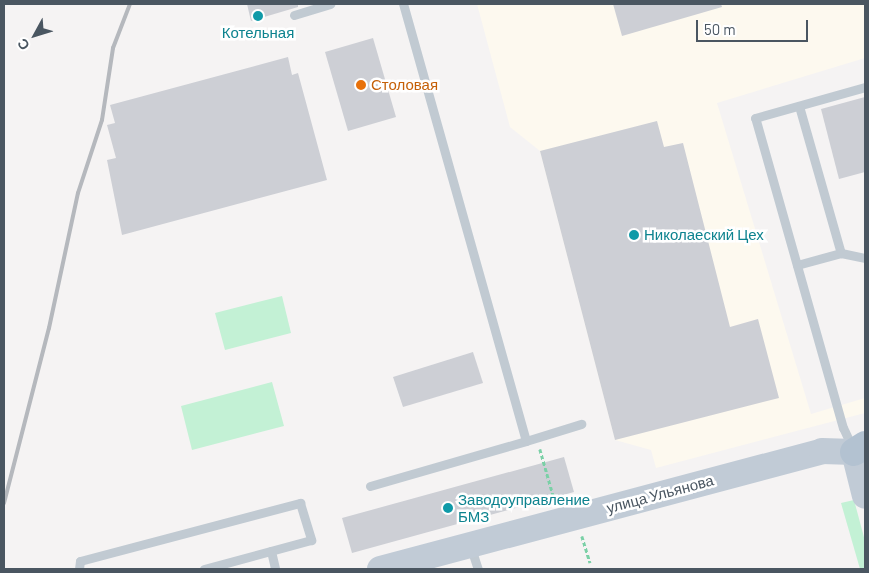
<!DOCTYPE html>
<meta charset="utf-8">
<style>
body{margin:0}
#map{position:relative;width:869px;height:573px;overflow:hidden;background:#f5f3f3;font-family:Barlow,sans-serif}
div>[style]{position:absolute}
.commercial>*{inset:0;background:#fdf9ef}
.green>*{inset:0;background:#c3f1d5}
.building>*{inset:0;background:#cdcfd5}
.path>*{height:2.5px;margin-top:-1.25px;transform-origin:0;background:repeating-linear-gradient(90deg,#7ad0a6 0 4px,transparent 0 6.5px)}
.lane>*{height:9px;margin:-4.5px;padding:0 4.5px;transform-origin:4.5px;border-radius:4.5px;background:#c1cad2}
.secondary>*{height:26px;margin:-13px;padding:0 13px;transform-origin:13px;border-radius:13px;background:#c1cbd6}
.primary>*{height:28px;margin:-14px;padding:0 14px;transform-origin:14px;border-radius:14px;background:#b3c2d1}
.rail>*{height:4px;margin:-2px;padding:0 2px;transform-origin:2px;border-radius:2px;background:#b5b8bd}
.dots>*{width:14px;height:14px;translate:-50% -50%;box-sizing:border-box;border:2px solid #fff;border-radius:50%}
span{translate:-50% -50%;white-space:nowrap;text-align:center;line-height:1.15;-webkit-text-stroke:5px #fff;paint-order:stroke}
.culture-label{font-size:15px;color:#0d838f}
.left{translate:0 -50%;text-align:left}
.food-label{font-size:15px;color:#c56008}
.street-label{font-size:15px;color:#4a5661}
.frame{position:absolute;inset:0;border:5px solid #4a5661;pointer-events:none}
.north{position:absolute;left:10px;top:10px;width:50px;height:50px;-webkit-text-stroke:4px #fff;paint-order:stroke;rotate:231deg;font-size:14px;font-weight:700;line-height:20px;text-align:center;color:#4a5661}
.north::after{content:'';display:block;margin:auto;width:18px;height:22px;background:#4a5661;clip-path:polygon(50% 0,100% 100%,50% 72%,0 100%)}
.scale{position:absolute;left:696px;top:20px;width:112px;height:22px;box-sizing:border-box;border:2px solid #4a5661;border-top:0;padding-left:6px;font-size:15px;line-height:18px;white-space:nowrap;color:#4a5661;-webkit-text-stroke:4px #fff;paint-order:stroke}
</style>
<div id="map">
<div class="commercial">
<div style="clip-path:polygon(477px 4px,865px 4px,865px 58px,717px 103px,811px 414px,865px 398px,865px 413px,656px 468px,651px 450px,615px 440px,540px 151px,510px 127px)"></div>
</div>
<div class="green">
<div style="clip-path:polygon(282px 296px,291px 333px,225px 350px,215px 313px)"></div>
<div style="clip-path:polygon(272px 382px,284px 426px,192px 450px,181px 406px)"></div>
<div style="clip-path:polygon(854px 500px,865px 541px,865px 569px,860px 569px,841px 503px)"></div>
</div>
<div class="building">
<div style="clip-path:polygon(247px 4px,298px 4px,298px 7px,251px 21px)"></div>
<div style="clip-path:polygon(613px 4px,721px 4px,722px 7px,622px 36px)"></div>
<div style="clip-path:polygon(373px 38px,396px 117px,348px 131px,325px 52px)"></div>
<div style="clip-path:polygon(288px 57px,292px 75px,298px 73px,327px 180px,122px 235px,107px 160px,116px 158px,107px 125px,115px 123px,110px 105px)"></div>
<div style="clip-path:polygon(865px 97px,865px 172px,839px 179px,821px 109px)"></div>
<div style="clip-path:polygon(657px 121px,664px 147px,683px 143px,730px 327px,758px 319px,779px 398px,615px 440px,540px 151px)"></div>
<div style="clip-path:polygon(473px 352px,483px 383px,403px 407px,393px 377px)"></div>
<div style="clip-path:polygon(564px 457px,574px 492px,352px 553px,342px 518px)"></div>
</div>
<div class="path">
<div style="left:540px;top:449px;width:51px;rotate:74.1deg"></div>
<div style="left:554px;top:498px;width:9px"></div>
<div style="left:582px;top:536px;width:28px;rotate:73deg"></div>
</div>
<div class="lane">
<div style="left:294px;top:15px;width:38px;rotate:-17deg"></div>
<div style="left:799px;top:106px;width:153px;rotate:74.1deg"></div>
<div style="left:797px;top:265px;width:46px;rotate:-15.3deg"></div>
<div style="left:841px;top:253px;width:25px;rotate:12deg"></div>
<div style="left:526px;top:441px;width:58px;rotate:-17.2deg"></div>
<div style="left:853px;top:449px;width:23px;rotate:-115deg"></div>
<div style="left:843px;top:428px;width:322px;rotate:-105.8deg"></div>
<div style="left:755px;top:118px;width:114px;rotate:-15.7deg"></div>
<div style="left:370px;top:486px;width:162px;rotate:-16.1deg"></div>
<div style="left:526px;top:441px;width:454px;rotate:-105.7deg"></div>
<div style="left:471px;top:548px;width:22px;rotate:72deg"></div>
<div style="left:271px;top:551px;width:18px;rotate:77deg"></div>
<div style="left:79px;top:569px;width:8px;rotate:-83deg"></div>
<div style="left:80px;top:561px;width:228px;rotate:-14.8deg"></div>
<div style="left:300px;top:503px;width:39px;rotate:73deg"></div>
<div style="left:311px;top:540px;width:111px;rotate:164.8deg"></div>
</div>
<div class="secondary">
<div style="left:380px;top:569px;width:457px;rotate:-14.9deg"></div>
<div style="left:822px;top:451px;width:32px;rotate:2deg"></div>
<div style="left:854px;top:452px;width:45px;rotate:76deg"></div>
</div>
<div class="primary">
<div style="left:854px;top:452px;width:13px;rotate:-32deg"></div>
</div>
<div class="rail">
<div style="left:4px;top:503px;width:181px;rotate:-75.6deg"></div>
<div style="left:49px;top:328px;width:138px;rotate:-77.9deg"></div>
<div style="left:78px;top:193px;width:77px;rotate:-71.8deg"></div>
<div style="left:102px;top:120px;width:73px;rotate:-81.3deg"></div>
<div style="left:113px;top:48px;width:47px;rotate:-68.9deg"></div>
</div>
<div class="dots">
<div style="left:258px;top:16px;background:#0f9aa8"></div>
<div style="left:361px;top:85px;background:#e8710a"></div>
<div style="left:634px;top:235px;background:#0f9aa8"></div>
<div style="left:448px;top:508px;background:#0f9aa8"></div>
</div>
<div class="culture-label">
<span style="left:258px;top:33px">Котельная</span>
<span class="left" style="left:644px;top:235px">Николаеский Цех</span>
<span class="left" style="left:458px;top:508px">Заводоуправление<br>БМЗ</span>
</div>
<div class="food-label">
<span class="left" style="left:371px;top:85px">Столовая</span>
</div>
<div class="street-label">
<span style="left:660px;top:494px;rotate:-15deg">улица Ульянова</span>
</div>
<div class="frame"></div>
<div class="north">С</div>
<div class="scale">50 m</div>
</div>
